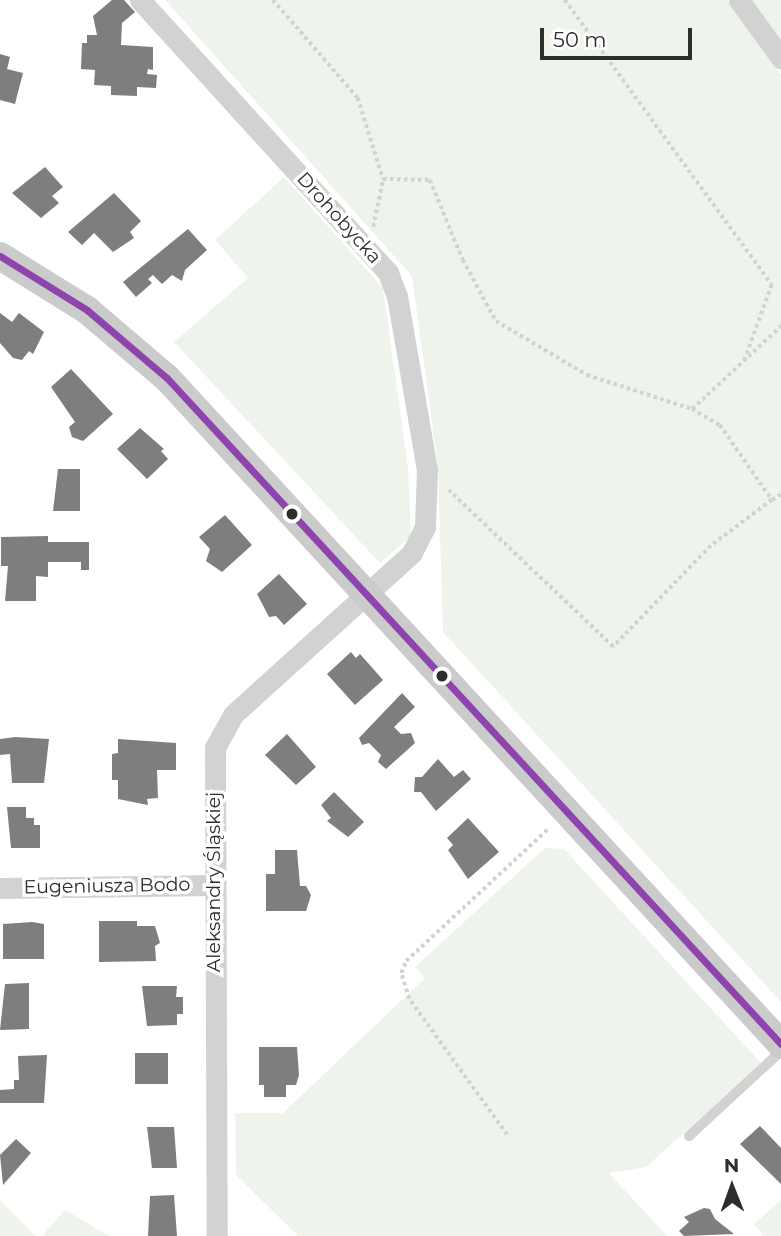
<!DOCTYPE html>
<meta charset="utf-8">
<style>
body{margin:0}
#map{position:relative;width:781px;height:1236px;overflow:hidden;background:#fff;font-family:Montserrat,sans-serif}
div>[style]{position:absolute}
.green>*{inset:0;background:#eef4eb}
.building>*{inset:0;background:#7e7e7e}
.path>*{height:3.5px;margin-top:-1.75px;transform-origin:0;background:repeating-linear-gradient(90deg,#d2d2d2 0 3.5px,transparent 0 7px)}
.lane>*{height:10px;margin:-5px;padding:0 5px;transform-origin:5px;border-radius:5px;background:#d2d2d2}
.street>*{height:21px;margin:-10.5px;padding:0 10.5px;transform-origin:10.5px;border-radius:10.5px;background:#d2d2d2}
.secondary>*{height:28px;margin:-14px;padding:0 14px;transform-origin:14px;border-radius:14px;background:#cbcbcb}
.bus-1>*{height:7px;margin:-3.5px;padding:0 3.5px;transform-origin:3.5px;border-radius:3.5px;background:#8e44ad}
.dots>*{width:19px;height:19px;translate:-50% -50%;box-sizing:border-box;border:4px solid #fff;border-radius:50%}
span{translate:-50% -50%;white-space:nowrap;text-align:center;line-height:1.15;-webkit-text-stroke:7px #fff;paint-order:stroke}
.street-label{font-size:19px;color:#2d2d2d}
.north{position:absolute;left:697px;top:1152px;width:70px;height:70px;-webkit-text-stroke:5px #fff;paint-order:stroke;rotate:359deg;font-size:19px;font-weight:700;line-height:28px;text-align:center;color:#2d2d2d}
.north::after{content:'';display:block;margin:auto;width:24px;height:32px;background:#2d2d2d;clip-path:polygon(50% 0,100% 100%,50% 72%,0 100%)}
.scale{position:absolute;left:540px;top:28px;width:152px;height:32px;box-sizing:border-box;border:4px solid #2d2d2d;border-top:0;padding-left:9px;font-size:21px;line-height:24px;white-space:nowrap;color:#2d2d2d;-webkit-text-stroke:5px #fff;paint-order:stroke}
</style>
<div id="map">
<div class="green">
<div style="clip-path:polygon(165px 0,727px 0,781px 74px,781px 1002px,443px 632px,438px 466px,412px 276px)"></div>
<div style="clip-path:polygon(748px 0,781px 0,781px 44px)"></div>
<div style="clip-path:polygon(284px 177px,383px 288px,408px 467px,411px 536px,380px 563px,174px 342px,248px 278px,215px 240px)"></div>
<div style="clip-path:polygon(545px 848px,564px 849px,761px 1063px,646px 1167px,609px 1173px,667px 1236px,298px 1236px,236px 1175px,235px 1113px,283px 1113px,425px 978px,415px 967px)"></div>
<div style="clip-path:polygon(0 1200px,36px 1236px,37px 1236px,0 1236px)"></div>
<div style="clip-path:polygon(781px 1200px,781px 1236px,764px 1236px,754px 1224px)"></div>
<div style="clip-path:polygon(65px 1210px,109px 1236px,42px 1236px)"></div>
</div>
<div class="building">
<div style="clip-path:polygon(112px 0,124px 0,135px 12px,122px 23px,121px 45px,153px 47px,153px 70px,148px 69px,147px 74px,157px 75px,156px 88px,137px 87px,137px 96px,111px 95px,111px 86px,94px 85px,95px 70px,81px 69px,82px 43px,87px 43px,87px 35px,97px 35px,93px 16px)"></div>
<div style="clip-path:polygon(0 54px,10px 57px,7px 69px,23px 73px,15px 104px,0 100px)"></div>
<div style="clip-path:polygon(45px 167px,63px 187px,52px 196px,59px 203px,41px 218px,12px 193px)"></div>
<div style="clip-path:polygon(114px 193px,141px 221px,130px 232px,134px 238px,113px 252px,94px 233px,82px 245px,68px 232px)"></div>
<div style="clip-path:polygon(188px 229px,207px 250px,185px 270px,182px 281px,172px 275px,162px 284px,153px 275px,148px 279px,152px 283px,136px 297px,123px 282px)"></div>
<div style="clip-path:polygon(0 313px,12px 322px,19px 313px,44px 332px,33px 354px,29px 351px,22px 360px,13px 358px,0 343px)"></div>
<div style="clip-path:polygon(71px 369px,113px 414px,83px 441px,72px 437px,69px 427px,75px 422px,51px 387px)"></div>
<div style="clip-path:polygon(140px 428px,164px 449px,161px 451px,168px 459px,147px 479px,117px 449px)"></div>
<div style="clip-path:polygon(58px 469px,80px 469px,80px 511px,53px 511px)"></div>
<div style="clip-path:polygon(225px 515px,252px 545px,222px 572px,206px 561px,210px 549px,199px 537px)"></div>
<div style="clip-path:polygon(48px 536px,48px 542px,89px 542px,89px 570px,81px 570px,81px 562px,48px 562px,48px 577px,36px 576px,36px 601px,5px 601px,8px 566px,1px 566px,1px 537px)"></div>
<div style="clip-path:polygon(279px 574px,307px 604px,284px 625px,276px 616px,269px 617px,257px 594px)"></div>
<div style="clip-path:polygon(351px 652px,356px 658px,360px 654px,383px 680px,355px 705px,327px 674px)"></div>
<div style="clip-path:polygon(402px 693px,415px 707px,394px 727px,401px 734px,411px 733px,415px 743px,386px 769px,378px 762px,381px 755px,369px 743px,362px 745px,359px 738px)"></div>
<div style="clip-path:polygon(287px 734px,316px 767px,296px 785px,265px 755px)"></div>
<div style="clip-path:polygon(15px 737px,49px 739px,44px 783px,12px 783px,10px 754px,0 755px,0 739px)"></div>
<div style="clip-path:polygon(118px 739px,176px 743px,176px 770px,157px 770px,158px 798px,147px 799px,148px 805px,118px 799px,118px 780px,112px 780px,112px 754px,118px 753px)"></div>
<div style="clip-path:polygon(438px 759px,454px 777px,463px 770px,471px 779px,436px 811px,421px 792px,414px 792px,415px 777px,422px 777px)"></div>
<div style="clip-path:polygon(334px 792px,364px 822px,348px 837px,327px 821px,331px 818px,321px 805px)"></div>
<div style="clip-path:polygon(7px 807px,26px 807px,26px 818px,34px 818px,34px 825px,40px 825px,40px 848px,11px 848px)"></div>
<div style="clip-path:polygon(468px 818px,499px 852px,468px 879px,448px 850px,453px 845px,447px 838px)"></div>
<div style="clip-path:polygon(275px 850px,297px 850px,300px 886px,306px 886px,311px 895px,306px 911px,266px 911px,266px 874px,275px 874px)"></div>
<div style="clip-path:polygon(99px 921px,137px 921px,137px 926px,155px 926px,160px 943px,155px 946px,156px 961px,99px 962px)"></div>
<div style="clip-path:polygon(32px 922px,44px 924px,44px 959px,3px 959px,3px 924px)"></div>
<div style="clip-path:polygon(29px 983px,29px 1029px,0 1030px,5px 984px)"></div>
<div style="clip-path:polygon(142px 986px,177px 986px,176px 997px,183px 997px,183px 1014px,177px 1014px,177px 1025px,147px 1026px)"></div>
<div style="clip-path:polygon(259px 1047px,297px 1047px,299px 1075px,296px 1085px,286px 1085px,286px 1097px,264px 1097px,264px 1085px,259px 1085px)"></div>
<div style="clip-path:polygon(135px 1053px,168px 1053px,168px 1084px,135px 1084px)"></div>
<div style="clip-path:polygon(47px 1055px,44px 1103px,0 1103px,0 1090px,14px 1089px,14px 1080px,19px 1080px,18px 1056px)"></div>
<div style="clip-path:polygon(760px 1126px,781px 1148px,781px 1184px,740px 1144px)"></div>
<div style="clip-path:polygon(147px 1127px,174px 1127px,177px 1168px,152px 1168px)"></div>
<div style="clip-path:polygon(16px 1139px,31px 1153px,3px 1185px,0 1155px)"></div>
<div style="clip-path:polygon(174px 1195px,177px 1236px,148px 1236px,150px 1196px)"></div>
<div style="clip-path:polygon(704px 1208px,710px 1209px,715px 1219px,734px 1234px,684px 1236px,679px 1231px,689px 1222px,684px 1217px)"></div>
</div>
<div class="path">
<div style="left:273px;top:0;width:130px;rotate:49.1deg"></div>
<div style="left:358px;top:98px;width:85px;rotate:72.8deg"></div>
<div style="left:565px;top:0;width:352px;rotate:54deg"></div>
<div style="left:772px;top:285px;width:79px;rotate:110deg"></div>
<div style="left:373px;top:227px;width:49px;rotate:-78.2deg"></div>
<div style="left:383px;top:179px;width:47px;rotate:1.2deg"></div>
<div style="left:430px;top:180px;width:87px;rotate:67.6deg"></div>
<div style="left:463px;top:260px;width:69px;rotate:61.6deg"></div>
<div style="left:496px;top:321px;width:106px;rotate:30.7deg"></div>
<div style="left:587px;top:375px;width:110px;rotate:17.9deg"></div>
<div style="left:692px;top:409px;width:32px;rotate:30deg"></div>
<div style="left:720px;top:425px;width:91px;rotate:55.3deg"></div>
<div style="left:772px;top:500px;width:76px;rotate:143deg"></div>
<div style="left:711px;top:546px;width:141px;rotate:134.1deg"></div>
<div style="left:613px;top:647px;width:229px;rotate:-136.4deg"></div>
<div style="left:692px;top:409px;width:122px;rotate:-43deg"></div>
<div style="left:772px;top:500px;width:11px;rotate:-34deg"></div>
<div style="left:507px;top:1135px;width:168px;rotate:-125.8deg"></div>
<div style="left:409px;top:999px;width:27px;rotate:-107deg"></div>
<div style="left:401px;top:973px;width:13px;rotate:-67deg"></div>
<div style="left:406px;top:961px;width:195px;rotate:-42.9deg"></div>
</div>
<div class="lane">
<div style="left:689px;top:1136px;width:125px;rotate:-42.7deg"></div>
</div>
<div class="street">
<div style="left:140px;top:0;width:369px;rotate:47.7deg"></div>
<div style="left:388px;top:273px;width:25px;rotate:69deg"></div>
<div style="left:397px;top:296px;width:176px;rotate:80.2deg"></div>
<div style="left:427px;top:469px;width:58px;rotate:92deg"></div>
<div style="left:425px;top:527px;width:29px;rotate:117deg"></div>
<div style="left:412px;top:553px;width:241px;rotate:137.9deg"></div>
<div style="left:233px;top:715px;width:37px;rotate:119deg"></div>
<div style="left:215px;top:747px;width:489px;rotate:89.8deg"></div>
<div style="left:739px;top:0;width:72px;rotate:54.1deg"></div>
<div style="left:0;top:888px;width:214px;rotate:-0.8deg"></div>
</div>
<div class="secondary">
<div style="left:0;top:256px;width:102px;rotate:31.8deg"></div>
<div style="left:87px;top:310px;width:105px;rotate:40.4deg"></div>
<div style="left:167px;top:378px;width:906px;rotate:47.33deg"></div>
</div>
<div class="bus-1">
<div style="left:0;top:256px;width:102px;rotate:31.8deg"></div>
<div style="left:87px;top:310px;width:105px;rotate:40.4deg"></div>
<div style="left:167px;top:378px;width:906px;rotate:47.33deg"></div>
</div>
<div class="dots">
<div style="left:292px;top:514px;background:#2d2d2d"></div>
<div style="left:442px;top:676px;background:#2d2d2d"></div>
</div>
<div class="street-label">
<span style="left:339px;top:218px;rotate:48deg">Drohobycka</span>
<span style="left:214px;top:882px;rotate:-90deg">Aleksandry Śląskiej</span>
<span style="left:107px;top:886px;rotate:-1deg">Eugeniusza Bodo</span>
</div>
<div class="north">N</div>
<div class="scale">50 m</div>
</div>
